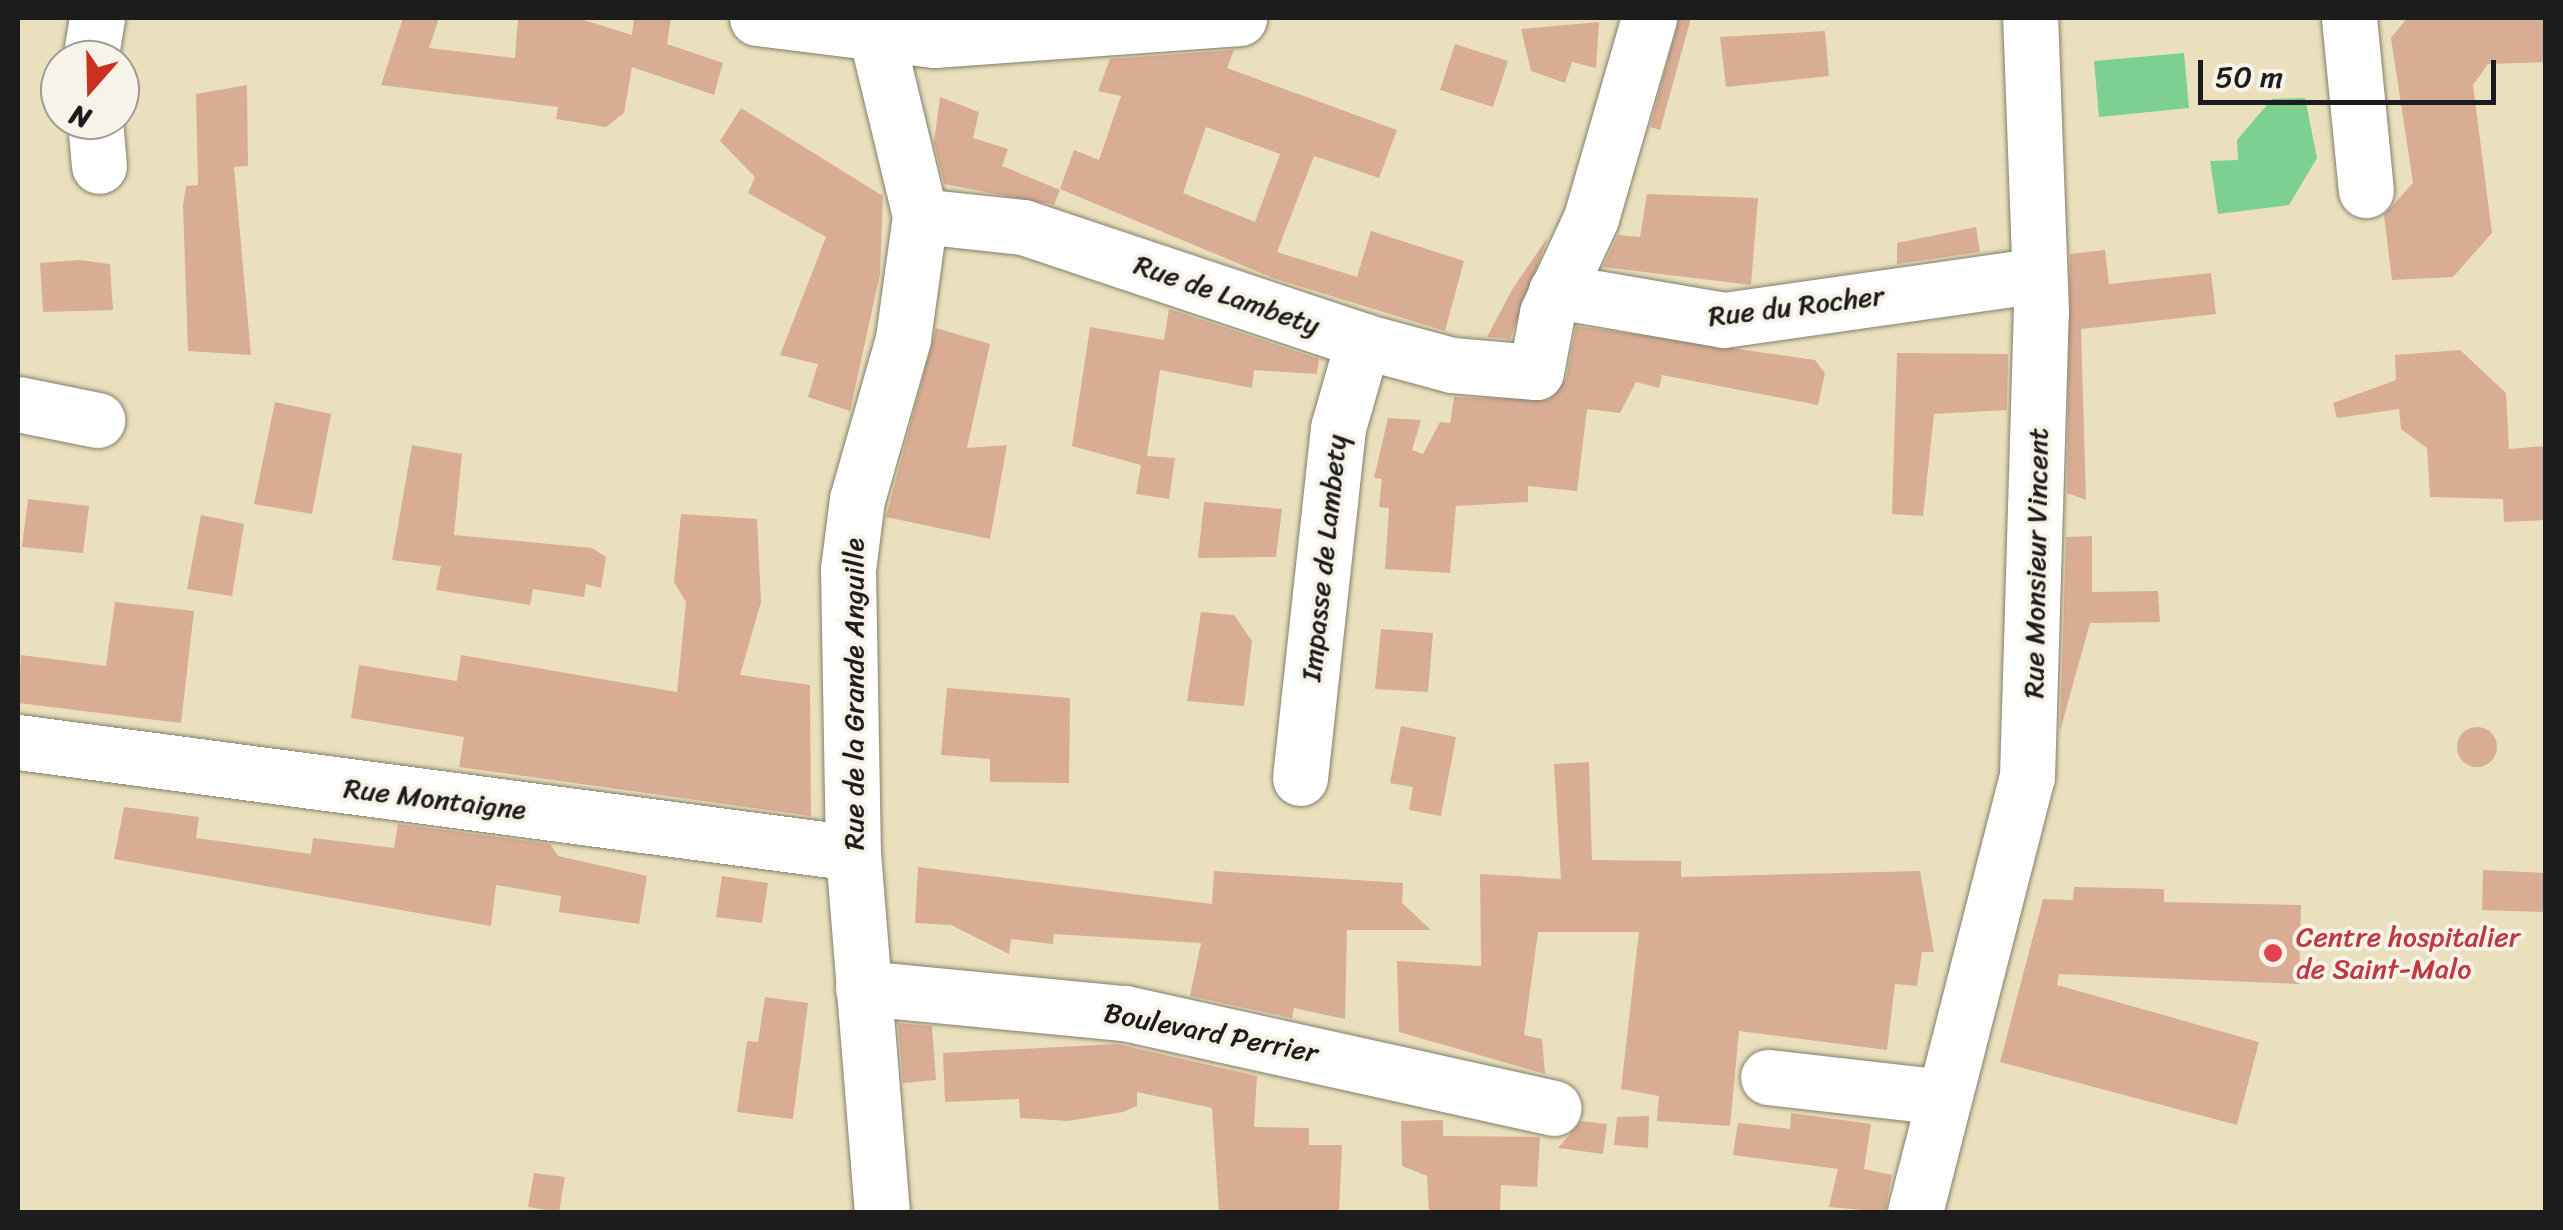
<!DOCTYPE html>
<style>
body{margin:0}
#map{position:relative;width:2563px;height:1230px;overflow:hidden;background:#eae0bd;font-family:Sriracha,sans-serif}
div>[style]{position:absolute}
.green>*{inset:0;background:#7dd092}
.building>*{inset:0;background:#d9ad94}
.round{border-radius:50%}
.roads{filter:drop-shadow(0 0 2px #837e6c) drop-shadow(0 0 2px #837e6c)}
.minor>*{height:55px;margin:-27.5px;padding:0 27.5px;transform-origin:27.5px;border-radius:27.5px;background:#fff}
.dots>*{width:28px;height:28px;translate:-50% -50%;box-sizing:border-box;border:5px solid #f7f3e8;border-radius:50%}
span{translate:-50% -50%;white-space:nowrap;text-align:center;line-height:1.15;-webkit-text-stroke:8px #f7f3e8;paint-order:stroke}
.street-label{font-size:28px;color:#1c1c1c}
.health-label{font-size:28px;color:#be3a42}
.left{translate:0 -50%;text-align:left}
.frame{position:absolute;inset:0;border:20px solid #1c1c1c;pointer-events:none}
.north{position:absolute;left:40px;top:40px;width:100px;height:100px;box-sizing:border-box;background:#f7f3e8;border:2px solid #9f9d96;border-radius:50%;rotate:200deg;font-size:28px;font-weight:700;line-height:40px;text-align:center;color:#1c1c1c}
.north::after{content:'';display:block;margin:auto;width:35px;height:45px;background:#c8321e;clip-path:polygon(50% 0,100% 100%,50% 72%,0 100%)}
.scale{position:absolute;left:2198px;top:60px;width:298px;height:45px;box-sizing:border-box;border:5px solid #1c1c1c;border-top:0;padding-left:12px;font-size:30px;line-height:35px;white-space:nowrap;color:#1c1c1c;-webkit-text-stroke:8px #f7f3e8;paint-order:stroke}
</style>
<div id="map">
<div class="green">
<div style="clip-path:polygon(2184px 53px,2189px 108px,2099px 117px,2094px 61px)"></div>
<div style="clip-path:polygon(2305px 98px,2317px 158px,2289px 205px,2218px 214px,2210px 161px,2238px 160px,2237px 140px,2272px 99px)"></div>
</div>
<div class="building">
<div style="clip-path:polygon(403px 18px,439px 18px,429px 48px,515px 58px,518px 18px,577px 18px,632px 35px,634px 18px,671px 18px,667px 44px,723px 63px,714px 95px,632px 67px,624px 113px,606px 127px,556px 119px,558px 107px,381px 85px)"></div>
<div style="clip-path:polygon(1679px 18px,1691px 18px,1660px 130px,1650px 127px)"></div>
<div style="clip-path:polygon(2407px 18px,2546px 18px,2546px 62px,2488px 64px,2473px 85px,2492px 233px,2453px 277px,2392px 280px,2384px 215px,2413px 183px,2391px 38px)"></div>
<div style="clip-path:polygon(1599px 22px,1596px 68px,1572px 62px,1565px 83px,1531px 71px,1521px 29px)"></div>
<div style="clip-path:polygon(1825px 31px,1829px 76px,1726px 87px,1720px 37px)"></div>
<div style="clip-path:polygon(1455px 44px,1508px 61px,1493px 107px,1440px 90px)"></div>
<div style="clip-path:polygon(evenodd,1234px 50px,1227px 68px,1397px 130px,1379px 178px,1314px 156px,1277px 252px,1357px 277px,1371px 231px,1464px 261px,1445px 331px,1273px 278px,1060px 189px,1074px 150px,1099px 160px,1121px 96px,1098px 91px,1110px 59px,1234px 50px,1206px 127px,1280px 154px,1255px 222px,1183px 193px,1206px 127px)"></div>
<div style="clip-path:polygon(247px 85px,248px 166px,234px 167px,251px 355px,188px 351px,183px 205px,186px 186px,198px 185px,196px 94px)"></div>
<div style="clip-path:polygon(940px 97px,979px 112px,973px 138px,1008px 149px,1002px 166px,1060px 190px,1054px 205px,944px 184px,934px 142px)"></div>
<div style="clip-path:polygon(741px 108px,883px 196px,880px 274px,850px 411px,808px 397px,818px 364px,780px 355px,826px 237px,748px 193px,755px 177px,720px 141px)"></div>
<div style="clip-path:polygon(1647px 194px,1758px 198px,1751px 285px,1603px 267px,1618px 235px,1640px 237px)"></div>
<div style="clip-path:polygon(1976px 227px,1980px 252px,1897px 264px,1897px 243px)"></div>
<div style="clip-path:polygon(1548px 237px,1510px 339px,1487px 337px,1513px 288px)"></div>
<div style="clip-path:polygon(2105px 250px,2109px 284px,2211px 273px,2216px 314px,2081px 329px,2086px 500px,2067px 493px,2070px 254px)"></div>
<div style="clip-path:polygon(79px 260px,110px 264px,113px 310px,43px 312px,40px 263px)"></div>
<div style="clip-path:polygon(1169px 309px,1319px 359px,1317px 374px,1254px 370px,1252px 388px,1160px 370px,1147px 456px,1175px 458px,1169px 499px,1136px 494px,1141px 465px,1072px 446px,1090px 327px,1164px 340px)"></div>
<div style="clip-path:polygon(1576px 326px,1815px 360px,1825px 373px,1818px 405px,1662px 375px,1659px 388px,1636px 382px,1620px 413px,1587px 409px,1577px 491px,1528px 486px,1528px 502px,1456px 506px,1450px 573px,1385px 569px,1389px 508px,1379px 507px,1382px 479px,1374px 478px,1388px 418px,1421px 420px,1412px 450px,1423px 454px,1440px 422px,1450px 423px,1454px 397px,1549px 400px,1566px 379px)"></div>
<div style="clip-path:polygon(936px 328px,990px 344px,967px 448px,1007px 445px,990px 539px,886px 517px)"></div>
<div style="clip-path:polygon(2460px 350px,2506px 393px,2509px 449px,2546px 446px,2546px 520px,2504px 522px,2503px 499px,2430px 497px,2427px 448px,2401px 429px,2399px 409px,2337px 418px,2333px 403px,2396px 380px,2395px 355px)"></div>
<div style="clip-path:polygon(1897px 353px,2008px 354px,2007px 410px,1934px 414px,1923px 516px,1892px 514px)"></div>
<div style="clip-path:polygon(275px 402px,331px 414px,312px 514px,254px 504px)"></div>
<div style="clip-path:polygon(412px 445px,462px 454px,454px 535px,592px 548px,606px 557px,601px 588px,586px 584px,584px 597px,533px 589px,530px 605px,436px 590px,441px 566px,392px 560px)"></div>
<div style="clip-path:polygon(28px 499px,89px 506px,83px 553px,22px 547px)"></div>
<div style="clip-path:polygon(1204px 502px,1282px 509px,1276px 557px,1198px 558px)"></div>
<div style="clip-path:polygon(681px 514px,757px 519px,761px 602px,740px 675px,810px 685px,811px 816px,459px 767px,464px 737px,351px 718px,359px 665px,457px 681px,461px 655px,677px 692px,686px 602px,674px 582px)"></div>
<div style="clip-path:polygon(201px 515px,244px 524px,232px 596px,187px 589px)"></div>
<div style="clip-path:polygon(2092px 536px,2092px 592px,2158px 591px,2160px 622px,2090px 623px,2060px 731px,2066px 537px)"></div>
<div style="clip-path:polygon(115px 602px,194px 611px,181px 723px,18px 703px,21px 655px,106px 666px)"></div>
<div style="clip-path:polygon(1201px 612px,1234px 615px,1252px 641px,1244px 706px,1187px 701px)"></div>
<div style="clip-path:polygon(1381px 629px,1433px 633px,1428px 692px,1375px 689px)"></div>
<div style="clip-path:polygon(947px 688px,1070px 698px,1069px 783px,990px 782px,990px 759px,941px 755px)"></div>
<div style="clip-path:polygon(1401px 726px,1456px 737px,1441px 816px,1409px 810px,1413px 787px,1390px 783px)"></div>
<div class="round" style="left:2457px;top:727px;width:40px;height:40px"></div>
<div style="clip-path:polygon(1589px 762px,1592px 860px,1681px 861px,1681px 877px,1920px 871px,1934px 952px,1922px 952px,1917px 986px,1895px 984px,1887px 1050px,1739px 1031px,1730px 1126px,1657px 1121px,1659px 1096px,1621px 1089px,1639px 932px,1538px 932px,1524px 1035px,1542px 1039px,1545px 1074px,1399px 1032px,1397px 961px,1481px 966px,1480px 874px,1561px 879px,1554px 764px)"></div>
<div style="clip-path:polygon(124px 807px,199px 817px,196px 838px,311px 854px,313px 838px,394px 848px,398px 824px,550px 844px,558px 856px,647px 876px,639px 924px,559px 912px,561px 896px,496px 885px,491px 926px,114px 859px)"></div>
<div style="clip-path:polygon(918px 867px,1212px 904px,1214px 871px,1403px 883px,1402px 903px,1431px 930px,1347px 930px,1345px 1019px,1294px 1008px,1292px 1018px,1190px 996px,1201px 943px,1054px 934px,1053px 944px,1011px 939px,1009px 954px,951px 925px,915px 923px)"></div>
<div style="clip-path:polygon(2483px 870px,2546px 873px,2546px 912px,2482px 910px)"></div>
<div style="clip-path:polygon(722px 876px,768px 883px,762px 923px,716px 917px)"></div>
<div style="clip-path:polygon(2074px 887px,2164px 889px,2164px 902px,2301px 905px,2299px 984px,2059px 974px,2057px 985px,2259px 1042px,2237px 1125px,2000px 1062px,2043px 899px,2073px 900px)"></div>
<div style="clip-path:polygon(765px 997px,808px 1003px,793px 1119px,737px 1112px,747px 1041px,758px 1042px)"></div>
<div style="clip-path:polygon(898px 1023px,932px 1026px,936px 1080px,903px 1083px)"></div>
<div style="clip-path:polygon(1117px 1044px,1257px 1076px,1254px 1127px,1309px 1128px,1309px 1145px,1342px 1145px,1339px 1212px,1219px 1212px,1212px 1108px,1137px 1092px,1137px 1106px,1123px 1112px,1068px 1121px,1020px 1118px,1019px 1099px,945px 1102px,943px 1053px)"></div>
<div style="clip-path:polygon(1791px 1113px,1871px 1124px,1864px 1169px,1892px 1175px,1885px 1212px,1829px 1207px,1838px 1169px,1733px 1155px,1738px 1123px,1790px 1129px)"></div>
<div style="clip-path:polygon(1649px 1116px,1648px 1148px,1614px 1145px,1617px 1117px)"></div>
<div style="clip-path:polygon(1443px 1120px,1443px 1136px,1540px 1137px,1537px 1187px,1501px 1185px,1500px 1212px,1429px 1212px,1427px 1176px,1402px 1166px,1401px 1121px)"></div>
<div style="clip-path:polygon(1581px 1121px,1607px 1124px,1603px 1154px,1558px 1148px)"></div>
<div style="clip-path:polygon(534px 1173px,565px 1177px,559px 1212px,528px 1207px)"></div>
</div>
<div class="roads">
<div class="minor">
<div style="left:757px;top:18px;width:178px;rotate:7.1deg"></div>
<div style="left:934px;top:40px;width:306px;rotate:-4.1deg"></div>
<div style="left:2349px;top:18px;width:173px;rotate:84.4deg"></div>
<div style="left:877px;top:38px;width:183px;rotate:76.4deg"></div>
<div style="left:920px;top:216px;width:124px;rotate:97.9deg"></div>
<div style="left:903px;top:339px;width:166px;rotate:106deg"></div>
<div style="left:857px;top:499px;width:71px;rotate:97.3deg"></div>
<div style="left:848px;top:569px;width:284px;rotate:89deg"></div>
<div style="left:853px;top:853px;width:360px;rotate:85.4deg"></div>
<div style="left:90px;top:60px;width:43px;rotate:-80.5deg"></div>
<div style="left:95px;top:120px;width:46px;rotate:85deg"></div>
<div style="left:920px;top:216px;width:104px;rotate:6.1deg"></div>
<div style="left:1023px;top:227px;width:359px;rotate:18.5deg"></div>
<div style="left:1363px;top:341px;width:92px;rotate:15.1deg"></div>
<div style="left:1452px;top:365px;width:84px;rotate:4.8deg"></div>
<div style="left:1536px;top:372px;width:60px;rotate:-79.4deg"></div>
<div style="left:1547px;top:313px;width:105px;rotate:-65.1deg"></div>
<div style="left:1591px;top:218px;width:208px;rotate:-73.8deg"></div>
<div style="left:1556px;top:291px;width:170px;rotate:9.8deg"></div>
<div style="left:1724px;top:320px;width:318px;rotate:-8.1deg"></div>
<div style="left:18px;top:404px;width:81px;rotate:11.4deg"></div>
<div style="left:18px;top:742px;width:842px;rotate:7.57deg"></div>
<div style="left:1300px;top:778px;width:352px;rotate:-83.8deg"></div>
<div style="left:1338px;top:428px;width:91px;rotate:-74deg"></div>
<div style="left:863px;top:988px;width:263px;rotate:5.5deg"></div>
<div style="left:1125px;top:1013px;width:439px;rotate:12.5deg"></div>
<div style="left:1768px;top:1077px;width:177px;rotate:6.5deg"></div>
<div style="left:1915px;top:1212px;width:449px;rotate:-75.6deg"></div>
<div style="left:2027px;top:777px;width:464px;rotate:-88.3deg"></div>
<div style="left:2041px;top:313px;width:295px;rotate:-92.1deg"></div>
</div>
</div>
<div class="dots">
<div style="left:2273px;top:953px;background:#e0444e"></div>
</div>
<div class="street-label">
<span style="left:1227px;top:295px;rotate:19deg">Rue de Lambety</span>
<span style="left:1796px;top:306px;rotate:-7deg">Rue du Rocher</span>
<span style="left:1324px;top:558px;rotate:-84deg">Impasse de Lambety</span>
<span style="left:2036px;top:563px;rotate:-89deg">Rue Monsieur Vincent</span>
<span style="left:854px;top:694px;rotate:-90deg">Rue de la Grande Anguille</span>
<span style="left:435px;top:799px;rotate:7deg">Rue Montaigne</span>
<span style="left:1211px;top:1033px;rotate:11deg">Boulevard Perrier</span>
</div>
<div class="health-label">
<span class="left" style="left:2296px;top:953px">Centre hospitalier<br>de Saint-Malo</span>
</div>
<div class="frame"></div>
<div class="north">N</div>
<div class="scale">50 m</div>
</div>
